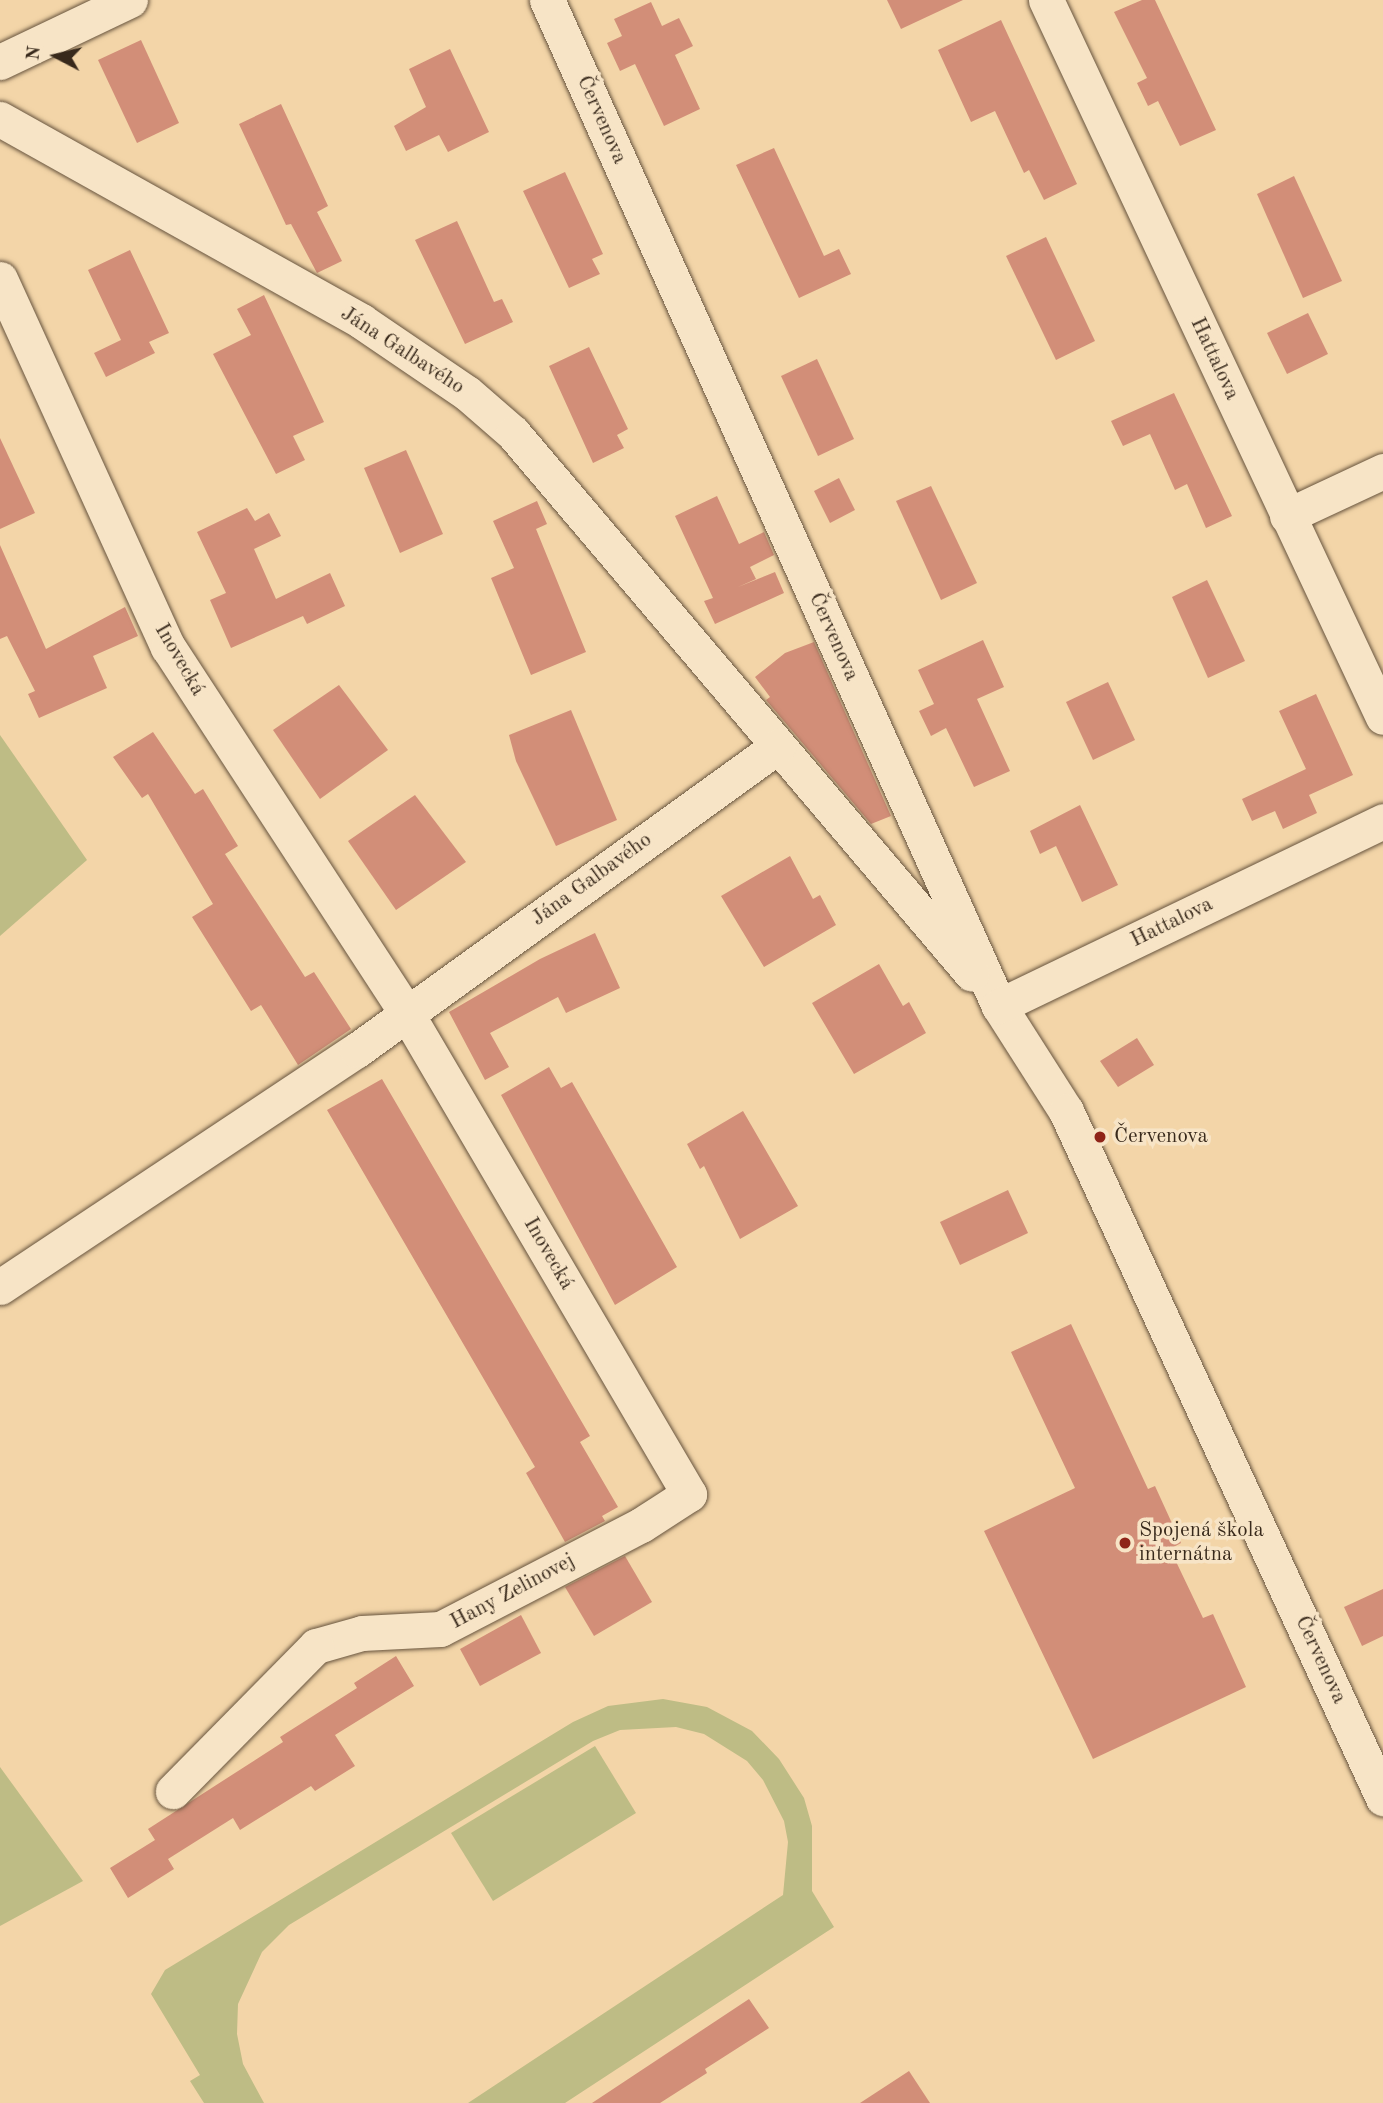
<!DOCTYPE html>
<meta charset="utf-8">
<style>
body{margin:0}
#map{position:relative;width:1383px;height:2103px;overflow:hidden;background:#f3d5a8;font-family:"Old Standard TT",serif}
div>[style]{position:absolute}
.green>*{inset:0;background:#bebc85}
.building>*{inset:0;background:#d28e78}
.roads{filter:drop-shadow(0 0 2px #67543e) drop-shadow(0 0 2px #67543e)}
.minor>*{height:35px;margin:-17.5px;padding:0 17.5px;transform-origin:17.5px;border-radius:17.5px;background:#f7e4c6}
.dots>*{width:19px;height:19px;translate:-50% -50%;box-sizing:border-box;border:4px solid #f7e4c6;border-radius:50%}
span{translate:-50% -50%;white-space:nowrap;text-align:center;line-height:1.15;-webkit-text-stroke:7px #f7e4c6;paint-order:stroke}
.street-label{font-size:21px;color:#38291b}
.poi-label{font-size:21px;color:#38291b}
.left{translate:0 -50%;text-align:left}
.north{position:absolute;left:21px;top:21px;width:70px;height:70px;-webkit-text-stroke:5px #f7e4c6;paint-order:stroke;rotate:277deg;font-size:19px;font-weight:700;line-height:28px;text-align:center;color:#38291b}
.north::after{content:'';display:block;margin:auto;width:24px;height:32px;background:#38291b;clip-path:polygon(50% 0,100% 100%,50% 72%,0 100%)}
</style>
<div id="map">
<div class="green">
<div style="clip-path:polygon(0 735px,87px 860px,0 936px)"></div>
<div style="clip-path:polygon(663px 1699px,707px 1707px,752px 1731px,779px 1759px,804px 1798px,812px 1826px,812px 1891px,834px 1927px,565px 2103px,468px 2103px,783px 1895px,788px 1842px,784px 1821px,763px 1780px,747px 1761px,704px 1734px,676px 1727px,620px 1730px,593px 1741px,289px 1925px,262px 1952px,238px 2004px,237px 2034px,243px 2064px,264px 2103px,204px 2103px,190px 2081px,200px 2075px,151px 1994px,165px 1970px,573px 1722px,608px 1706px)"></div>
<div style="clip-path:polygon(595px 1746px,636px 1813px,493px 1901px,451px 1833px)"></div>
<div style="clip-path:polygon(0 1767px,83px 1881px,0 1926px)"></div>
</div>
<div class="building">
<div style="clip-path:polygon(887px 0,963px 0,901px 29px)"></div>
<div style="clip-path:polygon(1142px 0,1155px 0,1216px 130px,1180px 146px,1158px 101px,1148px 106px,1137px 83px,1147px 78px,1114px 12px)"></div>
<div style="clip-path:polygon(651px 2px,662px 26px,679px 18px,693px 46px,675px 55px,700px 109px,664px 126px,635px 64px,620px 71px,607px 43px,622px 36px,614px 19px)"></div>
<div style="clip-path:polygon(1001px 20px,1077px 184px,1044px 200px,1029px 170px,1024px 173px,995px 111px,971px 122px,938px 50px)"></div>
<div style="clip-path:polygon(141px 40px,179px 123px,137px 143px,98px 60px)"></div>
<div style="clip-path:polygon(450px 49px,489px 132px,448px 152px,439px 135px,406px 151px,394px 126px,426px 107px,409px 69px)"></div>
<div style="clip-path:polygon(281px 104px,328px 206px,317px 212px,342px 261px,317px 273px,291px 224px,286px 225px,239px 124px)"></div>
<div style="clip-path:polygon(774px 148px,824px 256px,839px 249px,851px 274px,799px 298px,736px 165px)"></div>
<div style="clip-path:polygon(565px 172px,603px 254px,592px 259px,600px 274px,569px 288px,523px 191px)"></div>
<div style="clip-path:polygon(1294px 176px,1342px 281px,1303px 298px,1257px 194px)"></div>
<div style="clip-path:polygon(457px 221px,494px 302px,502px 299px,513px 322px,465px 344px,415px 240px)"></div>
<div style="clip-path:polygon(1046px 237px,1095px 341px,1056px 360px,1006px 256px)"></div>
<div style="clip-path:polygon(130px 250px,169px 333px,149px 342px,155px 353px,106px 377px,94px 353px,121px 340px,88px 270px)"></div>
<div style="clip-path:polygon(264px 295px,324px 422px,293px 436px,305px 460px,276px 474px,213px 354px,251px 335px,237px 309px)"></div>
<div style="clip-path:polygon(1308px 313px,1328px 354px,1287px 374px,1267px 333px)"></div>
<div style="clip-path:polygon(589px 347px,628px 429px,617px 435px,624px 448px,593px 463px,549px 366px)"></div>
<div style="clip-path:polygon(817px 359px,854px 439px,818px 456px,781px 376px)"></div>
<div style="clip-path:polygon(1174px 393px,1232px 516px,1206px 528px,1187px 484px,1175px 490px,1150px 434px,1123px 446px,1111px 421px)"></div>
<div style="clip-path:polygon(0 438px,35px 513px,0 529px)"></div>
<div style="clip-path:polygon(406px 450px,443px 534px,400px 553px,364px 468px)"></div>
<div style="clip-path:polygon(839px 478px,855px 510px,830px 523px,814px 491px)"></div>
<div style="clip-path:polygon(931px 486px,977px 583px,941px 600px,896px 501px)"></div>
<div style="clip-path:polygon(717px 496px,739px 544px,764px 532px,774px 555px,750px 567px,756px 579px,738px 587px,775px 572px,784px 593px,715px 624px,704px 601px,713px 598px,675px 516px)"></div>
<div style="clip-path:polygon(537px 501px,547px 524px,536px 529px,586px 652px,531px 675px,491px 578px,514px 568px,493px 521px)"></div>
<div style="clip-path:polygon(247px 508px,255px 521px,269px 513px,281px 536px,254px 549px,276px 599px,330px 573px,345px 606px,307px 624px,303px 616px,231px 648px,210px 600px,226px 593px,197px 532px)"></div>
<div style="clip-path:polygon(0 545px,46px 649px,125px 607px,138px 636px,93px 656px,107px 688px,39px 718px,28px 694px,35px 691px,7px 636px,0 639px)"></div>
<div style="clip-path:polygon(1207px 580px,1245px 661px,1208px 678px,1172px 597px)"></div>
<div style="clip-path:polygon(983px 640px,1004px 687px,977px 699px,1010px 771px,974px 787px,946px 728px,931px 736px,919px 711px,934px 704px,918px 670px)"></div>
<div style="clip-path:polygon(814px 642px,891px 816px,871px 824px,766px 700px,770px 697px,755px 677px,785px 653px)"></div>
<div style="clip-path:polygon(1108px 682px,1135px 740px,1093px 760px,1066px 702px)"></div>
<div style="clip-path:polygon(339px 685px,388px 750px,320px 799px,273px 730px)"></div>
<div style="clip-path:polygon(1316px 694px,1353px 775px,1309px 795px,1317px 813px,1283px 829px,1275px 811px,1252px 821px,1242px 799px,1306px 769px,1279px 711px)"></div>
<div style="clip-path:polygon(571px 710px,617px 820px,556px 846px,516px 761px,509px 735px)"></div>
<div style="clip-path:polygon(153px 732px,195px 794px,203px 789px,238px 846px,225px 854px,305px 977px,314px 972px,351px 1029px,298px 1065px,261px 1005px,251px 1011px,192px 917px,213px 904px,148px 794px,142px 798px,113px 757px)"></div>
<div style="clip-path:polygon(415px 795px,466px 862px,396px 910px,348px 841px)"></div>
<div style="clip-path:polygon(1080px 805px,1118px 885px,1082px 902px,1056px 846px,1040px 854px,1030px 831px)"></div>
<div style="clip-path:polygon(790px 856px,813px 899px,820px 895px,836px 925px,764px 967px,721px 896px)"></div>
<div style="clip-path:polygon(595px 933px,620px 988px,566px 1013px,558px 997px,490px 1033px,509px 1067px,485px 1080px,449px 1012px,540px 959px)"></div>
<div style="clip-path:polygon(879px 964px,903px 1006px,909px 1002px,926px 1033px,854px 1074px,812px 1003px)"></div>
<div style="clip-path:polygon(1137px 1038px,1154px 1065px,1118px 1087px,1100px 1061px)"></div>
<div style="clip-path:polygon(549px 1067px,561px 1088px,572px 1082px,677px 1267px,615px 1305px,501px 1095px)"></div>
<div style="clip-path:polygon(382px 1079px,590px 1436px,580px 1442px,618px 1507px,602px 1516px,605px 1521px,565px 1542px,526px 1473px,535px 1467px,327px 1110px)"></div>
<div style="clip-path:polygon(743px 1111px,798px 1206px,740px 1239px,704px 1166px,700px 1169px,687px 1144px)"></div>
<div style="clip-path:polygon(1008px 1190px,1028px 1233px,960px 1265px,940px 1222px)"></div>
<div style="clip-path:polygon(1071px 1324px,1148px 1489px,1155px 1486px,1181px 1543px,1170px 1549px,1203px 1618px,1213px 1614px,1246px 1687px,1093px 1759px,984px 1531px,1075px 1488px,1011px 1352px)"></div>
<div style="clip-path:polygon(625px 1556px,652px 1602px,594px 1636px,565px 1587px)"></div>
<div style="clip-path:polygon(1383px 1589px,1383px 1636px,1362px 1646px,1344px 1607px)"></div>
<div style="clip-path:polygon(521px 1615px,541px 1653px,480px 1686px,460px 1649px)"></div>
<div style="clip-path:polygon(396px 1656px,414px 1686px,335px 1735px,355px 1766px,315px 1791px,311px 1786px,240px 1830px,233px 1818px,168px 1859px,174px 1869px,128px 1898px,110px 1868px,155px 1840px,148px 1829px,283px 1742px,280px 1737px,357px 1688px,354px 1683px)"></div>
<div style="clip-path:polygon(749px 1999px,769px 2028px,705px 2069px,707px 2073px,660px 2103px,592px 2103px)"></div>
<div style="clip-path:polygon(909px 2071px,930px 2103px,860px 2103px)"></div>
</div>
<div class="roads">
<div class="minor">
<div style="left:547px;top:0;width:1103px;rotate:65.81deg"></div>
<div style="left:999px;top:1006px;width:125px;rotate:57.5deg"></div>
<div style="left:1066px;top:1111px;width:757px;rotate:65.23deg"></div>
<div style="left:1046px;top:0;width:792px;rotate:64.83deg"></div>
<div style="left:0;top:62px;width:144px;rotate:-25.5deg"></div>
<div style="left:0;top:119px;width:414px;rotate:29.2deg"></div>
<div style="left:361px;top:321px;width:128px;rotate:34.2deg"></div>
<div style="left:467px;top:393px;width:61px;rotate:41deg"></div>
<div style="left:513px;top:433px;width:709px;rotate:49.69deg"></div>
<div style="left:0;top:279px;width:405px;rotate:65.5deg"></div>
<div style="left:168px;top:647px;width:438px;rotate:56.9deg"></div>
<div style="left:407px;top:1014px;width:557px;rotate:59.57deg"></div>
<div style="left:689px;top:1494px;width:57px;rotate:147.1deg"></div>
<div style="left:641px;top:1525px;width:226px;rotate:152.6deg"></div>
<div style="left:440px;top:1629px;width:78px;rotate:177.1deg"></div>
<div style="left:362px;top:1633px;width:48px;rotate:164.2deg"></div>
<div style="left:316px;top:1646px;width:204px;rotate:134.6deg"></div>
<div style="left:1287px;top:516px;width:106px;rotate:-25.1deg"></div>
<div style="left:999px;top:1006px;width:426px;rotate:-25.7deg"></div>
<div style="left:0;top:1287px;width:429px;rotate:-33.6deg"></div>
<div style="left:357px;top:1050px;width:519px;rotate:-35.83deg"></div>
</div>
</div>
<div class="dots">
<div style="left:1100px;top:1137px;background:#8f2418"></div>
<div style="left:1125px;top:1543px;background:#8f2418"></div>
</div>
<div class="street-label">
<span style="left:601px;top:120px;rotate:66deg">Červenova</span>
<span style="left:402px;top:351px;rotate:33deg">Jána Galbavého</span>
<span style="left:1214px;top:359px;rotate:65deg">Hattalova</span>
<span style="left:833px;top:637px;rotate:66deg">Červenova</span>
<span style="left:179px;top:660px;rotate:60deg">Inovecká</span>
<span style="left:592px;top:880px;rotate:-36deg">Jána Galbavého</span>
<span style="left:1172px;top:923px;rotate:-26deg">Hattalova</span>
<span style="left:548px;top:1254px;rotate:60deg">Inovecká</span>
<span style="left:513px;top:1592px;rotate:-28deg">Hany Zelinovej</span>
<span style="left:1320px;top:1660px;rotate:65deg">Červenova</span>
</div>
<div class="poi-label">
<span class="left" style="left:1114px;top:1137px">Červenova</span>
<span class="left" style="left:1139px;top:1543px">Spojená škola<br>internátna</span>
</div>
<div class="north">N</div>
</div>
